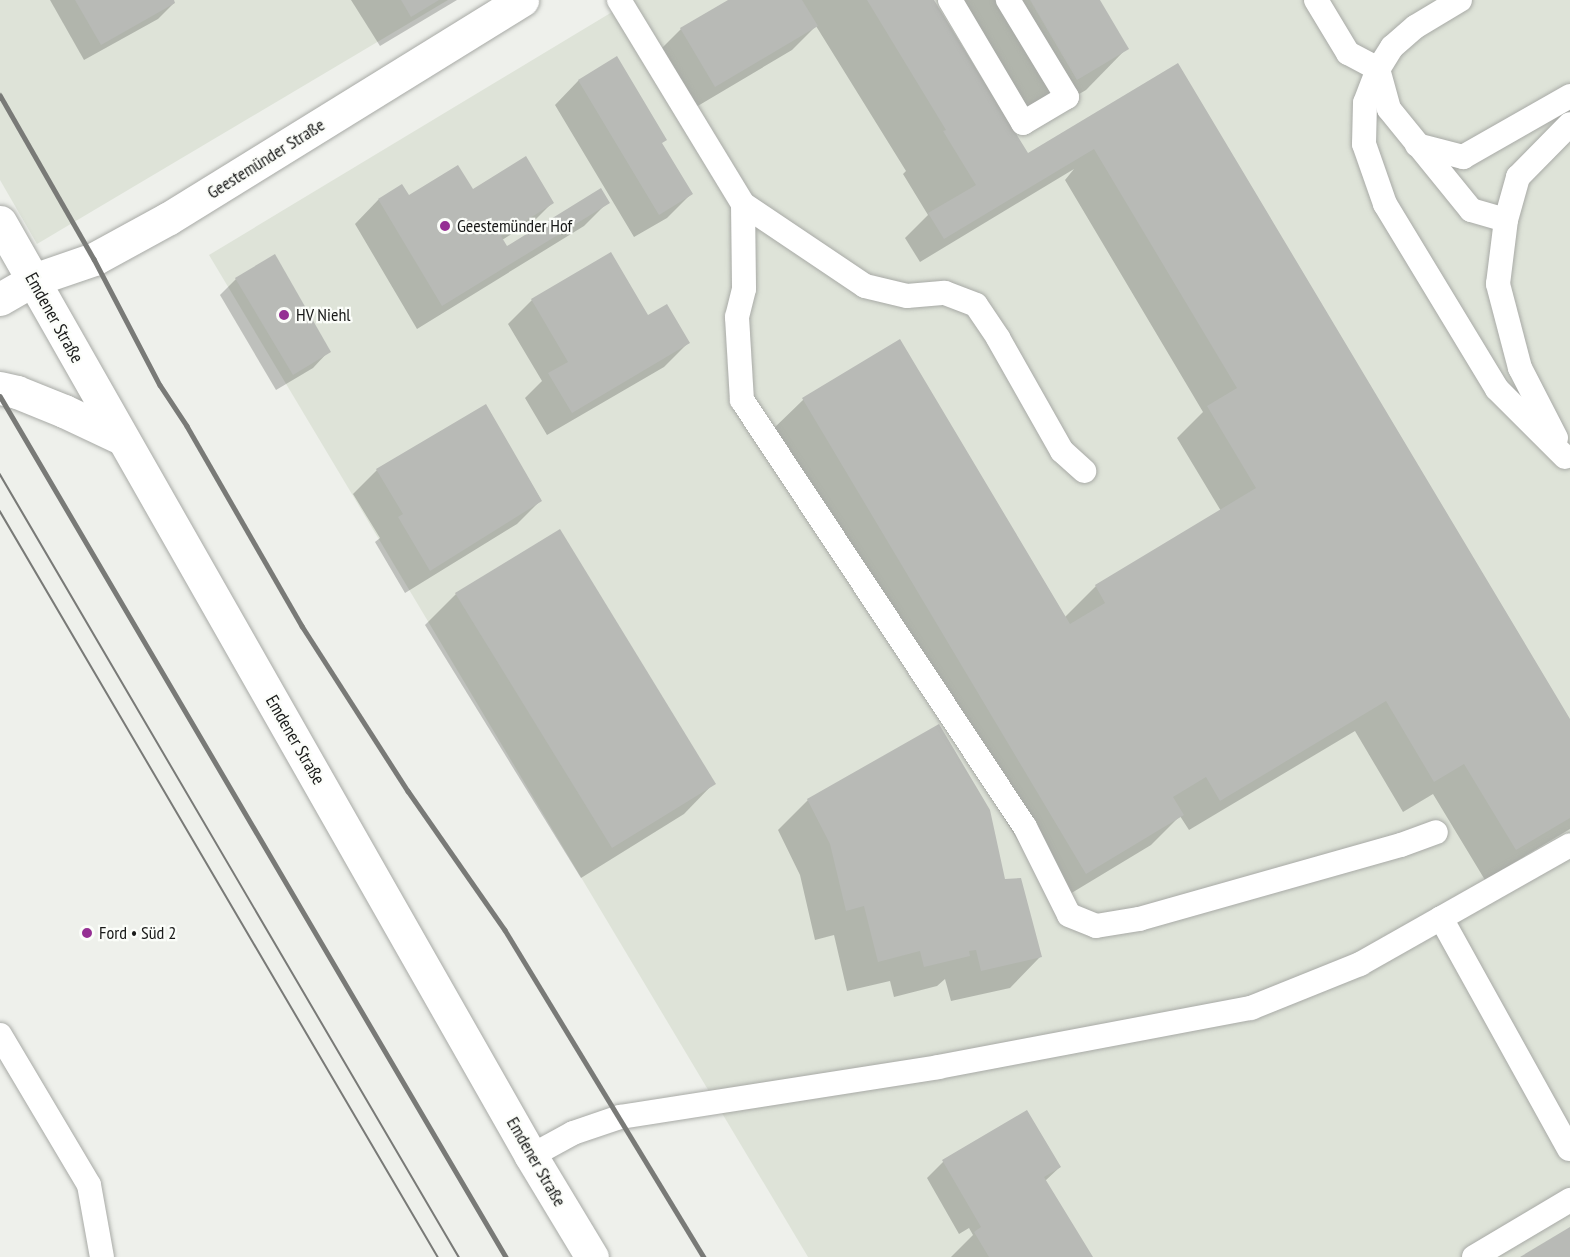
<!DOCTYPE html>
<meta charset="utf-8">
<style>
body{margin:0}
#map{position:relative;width:1570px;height:1257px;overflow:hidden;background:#eef0eb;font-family:"PT Sans Narrow",sans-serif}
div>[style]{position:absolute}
.built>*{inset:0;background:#dee3d8}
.shadow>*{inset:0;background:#0003}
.building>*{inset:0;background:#b8bab6}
.roads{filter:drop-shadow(0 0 2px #a8aaa6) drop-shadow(0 0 2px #a8aaa6)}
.lane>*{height:24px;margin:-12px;padding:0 12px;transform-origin:12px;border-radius:12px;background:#fff}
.secondary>*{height:33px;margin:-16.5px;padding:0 16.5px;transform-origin:16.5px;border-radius:16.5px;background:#fff}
.tram>*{height:1.5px;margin:-0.75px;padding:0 0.75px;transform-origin:0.75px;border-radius:0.75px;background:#797a77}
.rail>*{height:4.5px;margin:-2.25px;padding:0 2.25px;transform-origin:2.25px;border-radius:2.25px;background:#797a77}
.dots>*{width:16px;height:16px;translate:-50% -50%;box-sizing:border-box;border:3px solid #fbfdf9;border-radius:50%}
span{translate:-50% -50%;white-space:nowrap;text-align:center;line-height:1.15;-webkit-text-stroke:4.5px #fbfdf9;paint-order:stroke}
.street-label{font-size:18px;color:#191a19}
.poi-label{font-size:18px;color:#191a19}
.left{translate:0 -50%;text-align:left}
</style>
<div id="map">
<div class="built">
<div style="clip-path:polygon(0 0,448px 0,37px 244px,0 180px)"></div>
<div style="clip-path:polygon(632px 0,1570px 0,1570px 1257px,808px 1257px,209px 255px)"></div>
</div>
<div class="shadow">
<div style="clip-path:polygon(50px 0,172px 0,174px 3px,158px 19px,84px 60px)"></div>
<div style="clip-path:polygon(351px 0,457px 0,380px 46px)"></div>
<div style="clip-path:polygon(731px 0,932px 0,1021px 158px,1178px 66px,1570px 722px,1570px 829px,1485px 880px,1433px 794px,1403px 812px,1355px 731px,1189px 830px,1180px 816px,1151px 845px,1055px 903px,772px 430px,803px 400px,900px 341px,1065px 617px,1096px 586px,1221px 511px,1177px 438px,1203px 412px,1065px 180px,1074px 169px,920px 262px,905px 238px,928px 215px,903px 174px,906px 171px,816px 26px,792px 50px,691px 110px,657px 53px,681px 29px)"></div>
<div style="clip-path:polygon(964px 0,1098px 0,1127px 48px,1086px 90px,1035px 120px)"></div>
<div style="clip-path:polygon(616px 58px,661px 144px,691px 194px,667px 218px,634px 237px,555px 105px,578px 81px)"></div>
<div style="clip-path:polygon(473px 192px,552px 203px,536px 219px,502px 240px,507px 248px,608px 202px,584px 226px,417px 329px,355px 224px,378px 200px)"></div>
<div style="clip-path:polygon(236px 279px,329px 351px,313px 368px,276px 390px,220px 295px)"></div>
<div style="clip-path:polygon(532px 300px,648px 317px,688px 343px,664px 367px,547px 435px,525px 398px,542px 381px,508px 324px)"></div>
<div style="clip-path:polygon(485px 406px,541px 500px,517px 524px,405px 593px,375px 542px,380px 538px,353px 494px,377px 470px)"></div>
<div style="clip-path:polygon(456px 594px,714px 783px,684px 814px,581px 878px,425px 625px)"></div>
<div style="clip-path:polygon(808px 800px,1004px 881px,1040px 957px,1010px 988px,951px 1001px,945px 979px,937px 986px,894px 997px,890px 981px,847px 991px,834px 935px,815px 940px,800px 875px,778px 830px)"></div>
<div style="clip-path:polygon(1027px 1112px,1060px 1167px,1045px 1181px,1091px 1257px,951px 1257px,973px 1235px,969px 1228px,959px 1234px,927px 1178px,943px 1162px)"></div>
</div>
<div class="building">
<div style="clip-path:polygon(75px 0,174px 0,175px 3px,101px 45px)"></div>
<div style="clip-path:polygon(401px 0,439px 0,411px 17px)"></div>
<div style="clip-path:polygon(728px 0,802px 0,818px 26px,715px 87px,680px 28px)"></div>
<div style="clip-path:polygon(867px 0,934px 0,1028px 153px,1178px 63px,1570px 719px,1570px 818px,1516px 850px,1464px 764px,1434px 782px,1386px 701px,1220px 801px,1206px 777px,1173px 797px,1184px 815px,1086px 874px,802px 398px,900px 339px,1070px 624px,1105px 603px,1095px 585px,1256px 488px,1207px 406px,1237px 388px,1094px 149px,944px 239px,928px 213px,976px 185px,943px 131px,946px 130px)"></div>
<div style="clip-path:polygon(1030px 0,1100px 0,1129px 49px,1077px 80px)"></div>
<div style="clip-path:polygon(617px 56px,667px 140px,662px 143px,693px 194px,659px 215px,578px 80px)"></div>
<div style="clip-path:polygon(526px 156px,554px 203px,501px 236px,507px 246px,601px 188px,610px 203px,442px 306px,378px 199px,402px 184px,409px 195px,458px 165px,473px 189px)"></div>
<div style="clip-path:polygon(611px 252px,648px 315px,667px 304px,690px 343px,572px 413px,548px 373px,568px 362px,531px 299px)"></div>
<div style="clip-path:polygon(275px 254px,331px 352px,293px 375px,235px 278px)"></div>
<div style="clip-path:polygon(486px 404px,542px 501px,430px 571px,398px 517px,403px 514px,376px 469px)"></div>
<div style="clip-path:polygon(560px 529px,716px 784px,612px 848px,455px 593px)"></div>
<div style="clip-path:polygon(939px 724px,990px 810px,1005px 879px,1021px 878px,1042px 957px,981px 971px,976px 950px,969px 951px,970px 956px,924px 967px,920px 951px,878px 962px,864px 906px,846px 911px,830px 844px,807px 799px)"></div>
<div style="clip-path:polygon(1027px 1110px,1061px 1167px,1044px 1177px,1093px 1257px,989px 1257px,974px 1232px,981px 1227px,942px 1160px)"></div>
<div style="clip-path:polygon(1570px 1227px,1570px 1257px,1520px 1257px)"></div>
</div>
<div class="roads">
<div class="lane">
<div style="left:619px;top:0;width:239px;rotate:58.7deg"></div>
<div style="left:743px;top:204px;width:147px;rotate:33.9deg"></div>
<div style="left:865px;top:286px;width:43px;rotate:13.4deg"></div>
<div style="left:907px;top:296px;width:38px;rotate:-5deg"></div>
<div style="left:945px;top:293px;width:33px;rotate:21deg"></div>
<div style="left:976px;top:305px;width:40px;rotate:56deg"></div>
<div style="left:998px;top:338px;width:130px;rotate:60.5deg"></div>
<div style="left:1062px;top:451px;width:30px;rotate:42deg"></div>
<div style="left:950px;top:0;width:143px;rotate:59.3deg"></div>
<div style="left:1023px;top:123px;width:51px;rotate:-30.6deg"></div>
<div style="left:1067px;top:97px;width:114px;rotate:-121.3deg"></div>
<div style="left:1316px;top:0;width:62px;rotate:58.9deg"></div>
<div style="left:1348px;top:53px;width:34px;rotate:28deg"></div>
<div style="left:1378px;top:69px;width:41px;rotate:74.6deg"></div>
<div style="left:1389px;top:109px;width:130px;rotate:50.9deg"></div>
<div style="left:1471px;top:210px;width:36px;rotate:16deg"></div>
<div style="left:1460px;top:0;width:52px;rotate:149deg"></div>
<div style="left:1415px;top:27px;width:30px;rotate:139deg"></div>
<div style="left:1392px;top:47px;width:26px;rotate:122deg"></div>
<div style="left:1378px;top:69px;width:36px;rotate:111deg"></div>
<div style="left:1365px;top:103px;width:41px;rotate:91.4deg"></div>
<div style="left:1364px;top:144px;width:64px;rotate:70.7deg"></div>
<div style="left:1385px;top:204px;width:216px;rotate:58.8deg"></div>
<div style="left:1497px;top:389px;width:96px;rotate:45deg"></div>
<div style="left:1417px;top:145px;width:48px;rotate:14.6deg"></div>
<div style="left:1463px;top:157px;width:123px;rotate:-29.7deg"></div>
<div style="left:743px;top:204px;width:85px;rotate:89.3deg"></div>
<div style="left:744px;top:289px;width:29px;rotate:104deg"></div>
<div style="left:737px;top:317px;width:83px;rotate:86.6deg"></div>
<div style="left:742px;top:400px;width:512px;rotate:56.47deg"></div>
<div style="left:1025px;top:827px;width:98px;rotate:63.4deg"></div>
<div style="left:1069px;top:915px;width:29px;rotate:22deg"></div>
<div style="left:1096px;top:926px;width:44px;rotate:-9.2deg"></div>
<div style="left:1139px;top:919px;width:272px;rotate:-15.8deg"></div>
<div style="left:1401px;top:845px;width:37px;rotate:-20deg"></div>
<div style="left:1556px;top:438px;width:79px;rotate:-117.2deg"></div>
<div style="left:1520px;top:368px;width:87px;rotate:-104.7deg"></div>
<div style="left:1498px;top:284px;width:64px;rotate:-82.9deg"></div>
<div style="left:1506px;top:220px;width:45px;rotate:-74.4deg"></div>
<div style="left:1518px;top:177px;width:74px;rotate:-45.5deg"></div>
<div style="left:1441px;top:918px;width:264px;rotate:61deg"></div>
<div style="left:0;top:1035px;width:174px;rotate:59.3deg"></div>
<div style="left:89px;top:1185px;width:73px;rotate:79.8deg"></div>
<div style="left:531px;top:1156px;width:48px;rotate:-28.7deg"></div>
<div style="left:573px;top:1133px;width:50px;rotate:-18.8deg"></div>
<div style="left:620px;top:1117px;width:322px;rotate:-8.9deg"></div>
<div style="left:938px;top:1067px;width:319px;rotate:-10.7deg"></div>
<div style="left:1251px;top:1008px;width:118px;rotate:-22deg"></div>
<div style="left:1360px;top:964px;width:241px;rotate:-29.5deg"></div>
<div style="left:1474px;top:1257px;width:112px;rotate:-30.7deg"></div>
</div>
<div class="secondary">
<div style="left:0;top:222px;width:1074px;rotate:60.38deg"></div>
<div style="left:531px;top:1156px;width:118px;rotate:58.9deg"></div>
<div style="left:0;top:299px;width:38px;rotate:-30deg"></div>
<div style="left:33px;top:280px;width:65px;rotate:-19deg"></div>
<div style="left:94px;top:259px;width:85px;rotate:-28.7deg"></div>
<div style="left:169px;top:218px;width:415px;rotate:-31.7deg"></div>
<div style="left:0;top:388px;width:17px;rotate:13deg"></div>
<div style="left:17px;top:392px;width:51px;rotate:22deg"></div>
<div style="left:64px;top:411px;width:63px;rotate:25.3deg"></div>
</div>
</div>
<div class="tram">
<div style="left:0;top:474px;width:908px;rotate:59.62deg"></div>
<div style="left:0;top:511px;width:865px;rotate:59.58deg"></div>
</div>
<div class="rail">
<div style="left:0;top:95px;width:189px;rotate:60.2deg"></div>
<div style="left:94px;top:259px;width:142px;rotate:62.4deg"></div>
<div style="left:160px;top:385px;width:49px;rotate:56.6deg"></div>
<div style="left:187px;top:426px;width:231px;rotate:60.1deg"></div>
<div style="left:302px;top:626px;width:196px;rotate:57.3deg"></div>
<div style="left:408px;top:791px;width:169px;rotate:55.1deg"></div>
<div style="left:505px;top:930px;width:383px;rotate:58.7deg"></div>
<div style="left:0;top:396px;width:999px;rotate:59.56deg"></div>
</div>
<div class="dots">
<div style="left:445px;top:226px;background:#952f93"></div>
<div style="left:284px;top:315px;background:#952f93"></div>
<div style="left:87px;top:933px;background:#952f93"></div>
</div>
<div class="street-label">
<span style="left:266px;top:159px;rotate:-32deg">Geestemünder Straße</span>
<span style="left:54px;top:318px;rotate:61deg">Emdener Straße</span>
<span style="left:295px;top:740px;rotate:60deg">Emdener Straße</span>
<span style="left:536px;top:1162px;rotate:60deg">Emdener Straße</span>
</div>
<div class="poi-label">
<span class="left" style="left:457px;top:226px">Geestemünder Hof</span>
<span class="left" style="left:296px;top:315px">HV Niehl</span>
<span class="left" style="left:99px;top:933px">Ford • Süd 2</span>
</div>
</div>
